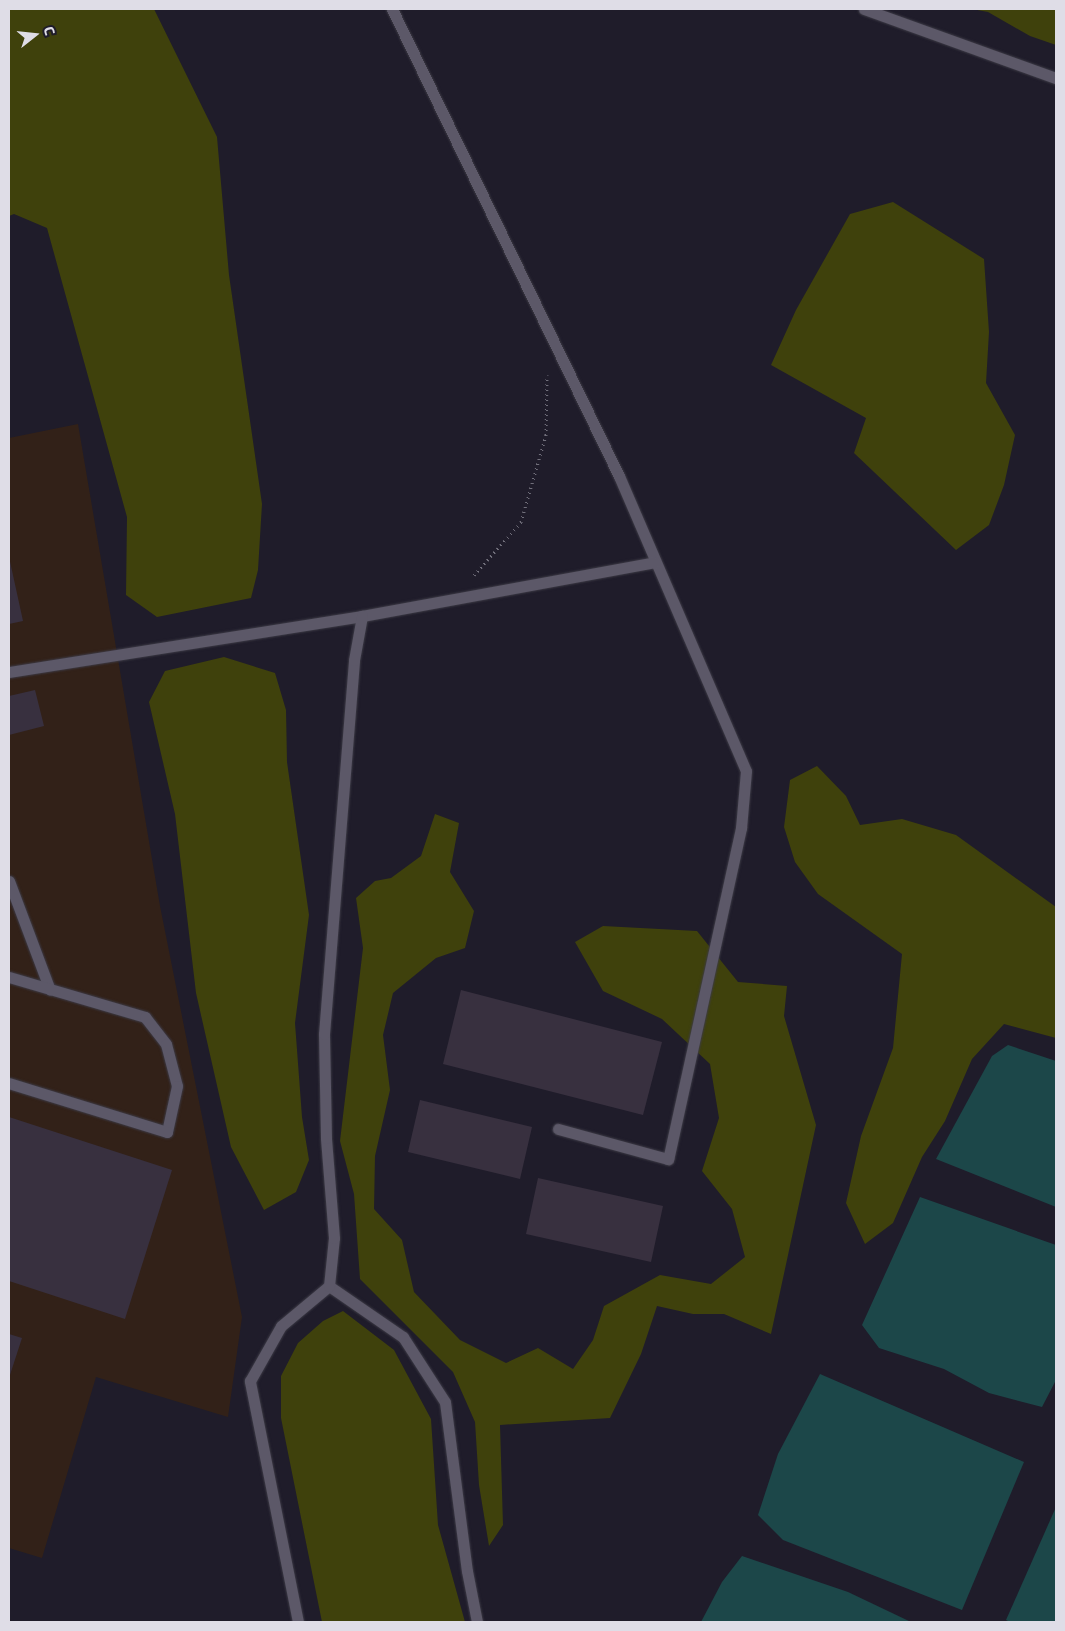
<!DOCTYPE html>
<meta charset="utf-8">
<style>
body{margin:0}
#map{position:relative;width:1065px;height:1631px;overflow:hidden;background:#1f1c2a;font-family:"Exo 2",sans-serif}
div>[style]{position:absolute}
.industrial>*{inset:0;background:#322118}
.green>*{inset:0;background:#3f410c}
.water>*{inset:0;background:#1c4749}
.building>*{inset:0;background:#38303f}
.path>*{height:3px;margin-top:-1.5px;transform-origin:0;background:repeating-linear-gradient(90deg,#716f7b 0 1px,transparent 0 5px)}
.roads{filter:drop-shadow(0 0 1px #3c3a45) drop-shadow(0 0 1px #3c3a45)}
.service>*{height:11px;margin:-5.5px;padding:0 5.5px;transform-origin:5.5px;border-radius:5.5px;background:#5c5868}
span{translate:-50% -50%;white-space:nowrap;text-align:center;line-height:1.15;-webkit-text-stroke:4px #1f1c2a;paint-order:stroke}
.frame{position:absolute;inset:0;border:10px solid #dfdde7;pointer-events:none}
.north{position:absolute;left:10px;top:10px;width:50px;height:50px;-webkit-text-stroke:4px #1f1c2a;paint-order:stroke;rotate:74deg;font-size:14px;font-weight:700;line-height:20px;text-align:center;color:#dfdde7}
.north::after{content:'';display:block;margin:auto;width:18px;height:22px;background:#dfdde7;clip-path:polygon(50% 0,100% 100%,50% 72%,0 100%)}
</style>
<div id="map">
<div class="industrial">
<div style="clip-path:polygon(78px 424px,160px 906px,242px 1317px,228px 1417px,96px 1377px,42px 1558px,9px 1548px,9px 438px)"></div>
</div>
<div class="green">
<div style="clip-path:polygon(9px 9px,154px 9px,217px 137px,229px 275px,262px 504px,258px 570px,251px 598px,157px 617px,126px 595px,127px 517px,47px 228px,14px 214px,9px 216px)"></div>
<div style="clip-path:polygon(972px 9px,1056px 9px,1056px 45px,1030px 36px,988px 12px)"></div>
<div style="clip-path:polygon(893px 202px,984px 259px,989px 332px,986px 383px,1015px 435px,1004px 485px,989px 525px,956px 550px,854px 453px,866px 418px,771px 365px,796px 310px,850px 214px)"></div>
<div style="clip-path:polygon(224px 657px,275px 673px,286px 710px,287px 762px,309px 915px,295px 1023px,302px 1117px,309px 1160px,296px 1192px,264px 1210px,231px 1147px,196px 993px,175px 814px,149px 702px,165px 671px)"></div>
<div style="clip-path:polygon(817px 766px,846px 796px,860px 825px,902px 819px,956px 835px,1056px 907px,1056px 1038px,1004px 1024px,972px 1059px,945px 1121px,922px 1157px,893px 1223px,865px 1244px,846px 1203px,861px 1136px,893px 1048px,902px 954px,818px 894px,795px 862px,784px 827px,790px 780px)"></div>
<div style="clip-path:polygon(435px 814px,459px 823px,450px 872px,474px 911px,465px 948px,436px 958px,393px 993px,383px 1035px,390px 1090px,375px 1156px,374px 1209px,402px 1240px,414px 1292px,460px 1340px,506px 1363px,538px 1348px,573px 1369px,593px 1340px,604px 1306px,660px 1275px,711px 1284px,745px 1257px,732px 1209px,702px 1171px,719px 1118px,710px 1064px,662px 1019px,603px 991px,575px 942px,603px 926px,697px 931px,738px 982px,787px 986px,784px 1016px,816px 1125px,771px 1334px,724px 1314px,693px 1314px,657px 1306px,641px 1354px,610px 1418px,500px 1425px,503px 1525px,489px 1546px,479px 1485px,475px 1422px,453px 1372px,360px 1279px,354px 1194px,340px 1141px,363px 948px,356px 898px,375px 881px,391px 878px,421px 856px)"></div>
<div style="clip-path:polygon(343px 1311px,394px 1350px,431px 1419px,438px 1525px,465px 1622px,322px 1622px,281px 1418px,281px 1376px,298px 1343px,323px 1321px)"></div>
</div>
<div class="water">
<div style="clip-path:polygon(1008px 1045px,1056px 1061px,1056px 1207px,936px 1159px,992px 1056px)"></div>
<div style="clip-path:polygon(920px 1197px,1056px 1245px,1056px 1380px,1042px 1407px,989px 1393px,944px 1369px,879px 1348px,862px 1325px)"></div>
<div style="clip-path:polygon(820px 1374px,1024px 1462px,962px 1610px,783px 1540px,758px 1515px,778px 1454px)"></div>
<div style="clip-path:polygon(1056px 1507px,1056px 1622px,1010px 1622px,1006px 1620px)"></div>
<div style="clip-path:polygon(742px 1556px,848px 1592px,911px 1622px,701px 1622px,722px 1582px)"></div>
</div>
<div class="building">
<div style="clip-path:polygon(9px 557px,23px 621px,9px 624px)"></div>
<div style="clip-path:polygon(35px 690px,44px 726px,9px 735px,9px 696px)"></div>
<div style="clip-path:polygon(461px 990px,662px 1042px,643px 1115px,443px 1064px)"></div>
<div style="clip-path:polygon(420px 1100px,532px 1127px,520px 1179px,408px 1152px)"></div>
<div style="clip-path:polygon(9px 1117px,172px 1170px,125px 1319px,9px 1281px)"></div>
<div style="clip-path:polygon(538px 1178px,663px 1206px,651px 1262px,526px 1234px)"></div>
<div style="clip-path:polygon(9px 1334px,22px 1338px,9px 1378px)"></div>
</div>
<div class="path">
<div style="left:474px;top:575px;width:71px;rotate:-48.4deg"></div>
<div style="left:521px;top:522px;width:91px;rotate:-74deg"></div>
<div style="left:546px;top:435px;width:60px;rotate:-89deg"></div>
</div>
<div class="roads">
<div class="service">
<div style="left:392px;top:9px;width:519px;rotate:64.08deg"></div>
<div style="left:619px;top:476px;width:321px;rotate:66.7deg"></div>
<div style="left:746px;top:771px;width:57px;rotate:95deg"></div>
<div style="left:741px;top:828px;width:339px;rotate:102.4deg"></div>
<div style="left:668px;top:1159px;width:114px;rotate:-164.7deg"></div>
<div style="left:864px;top:9px;width:204px;rotate:19.8deg"></div>
<div style="left:9px;top:672px;width:357px;rotate:-9deg"></div>
<div style="left:362px;top:616px;width:298px;rotate:-10.4deg"></div>
<div style="left:9px;top:881px;width:116px;rotate:69.4deg"></div>
<div style="left:9px;top:977px;width:142px;rotate:16.4deg"></div>
<div style="left:145px;top:1017px;width:34px;rotate:52deg"></div>
<div style="left:166px;top:1044px;width:43px;rotate:75.3deg"></div>
<div style="left:177px;top:1086px;width:47px;rotate:102.3deg"></div>
<div style="left:167px;top:1132px;width:165px;rotate:-162.8deg"></div>
<div style="left:329px;top:1286px;width:90px;rotate:34.6deg"></div>
<div style="left:403px;top:1337px;width:77px;rotate:57.1deg"></div>
<div style="left:445px;top:1402px;width:170px;rotate:82.6deg"></div>
<div style="left:467px;top:1571px;width:52px;rotate:78.9deg"></div>
<div style="left:298px;top:1622px;width:246px;rotate:-101.3deg"></div>
<div style="left:250px;top:1381px;width:63px;rotate:-60.6deg"></div>
<div style="left:281px;top:1326px;width:62px;rotate:-39.8deg"></div>
<div style="left:329px;top:1286px;width:48px;rotate:-84.1deg"></div>
<div style="left:334px;top:1238px;width:100px;rotate:-94.6deg"></div>
<div style="left:326px;top:1138px;width:104px;rotate:-91.1deg"></div>
<div style="left:324px;top:1034px;width:375px;rotate:-85.4deg"></div>
<div style="left:354px;top:660px;width:45px;rotate:-79.7deg"></div>
</div>
</div>
<div class="frame"></div>
<div class="north">С</div>
</div>
